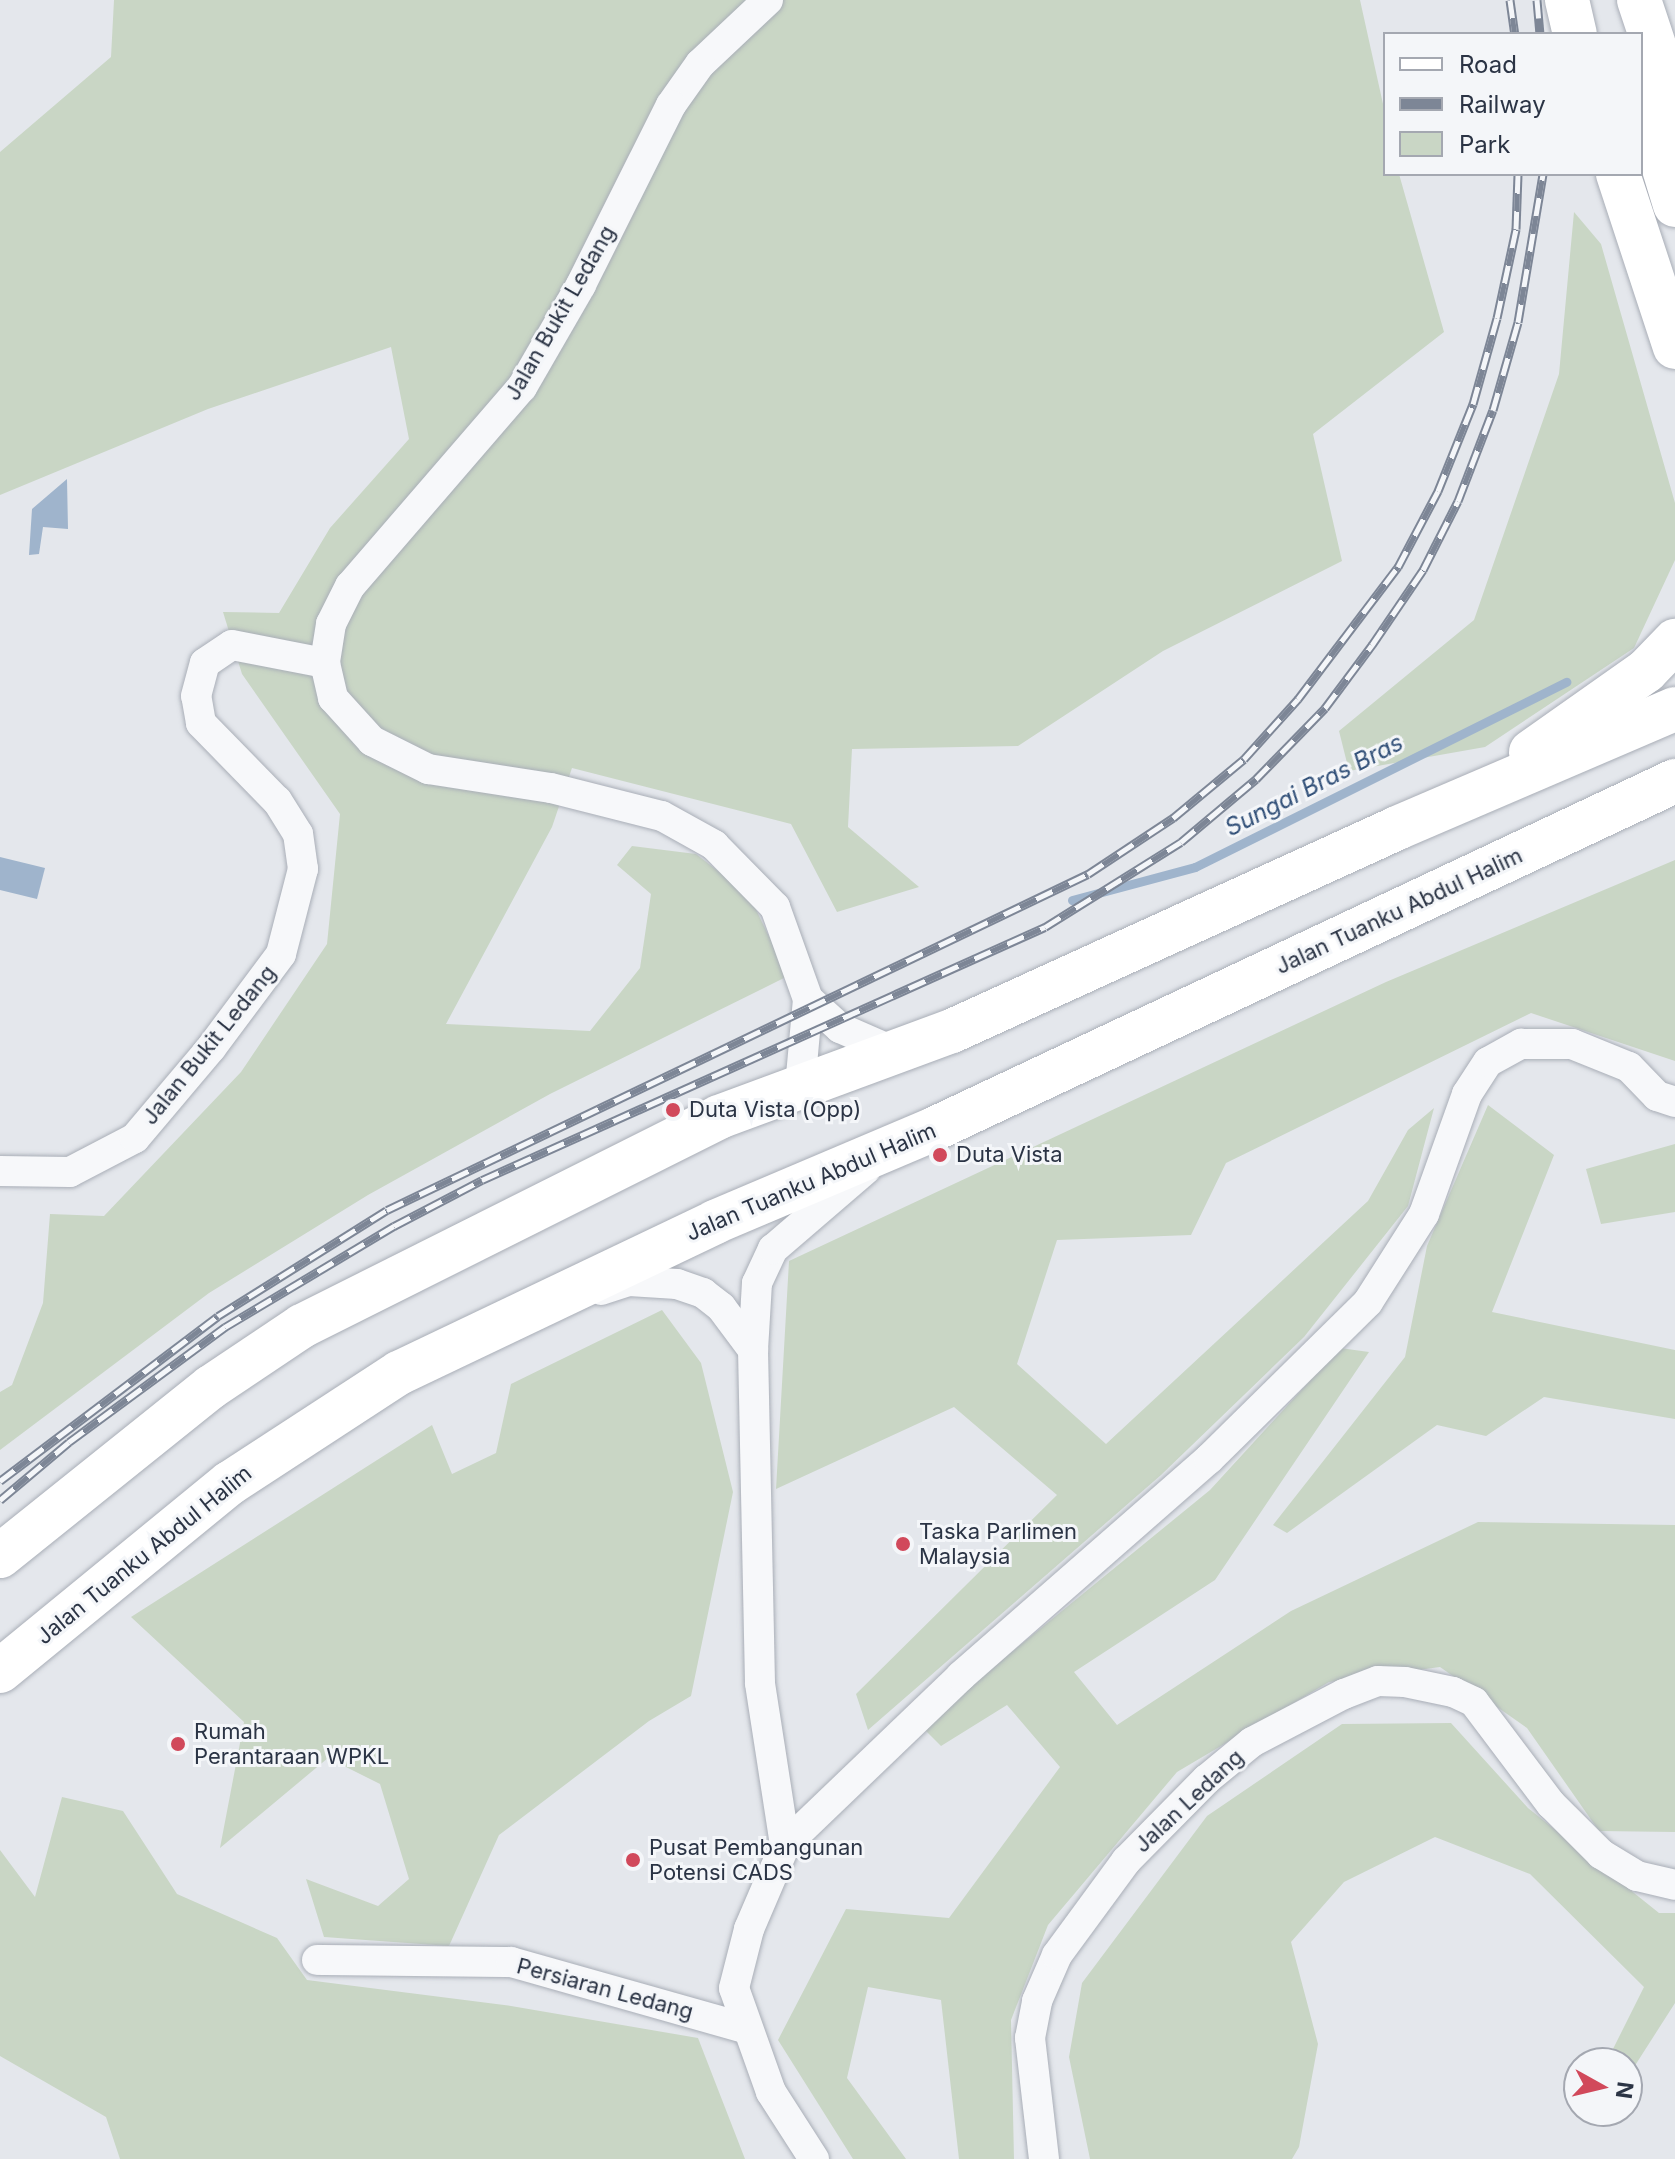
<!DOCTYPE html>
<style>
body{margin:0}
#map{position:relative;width:1675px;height:2159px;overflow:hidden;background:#e4e7ec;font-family:Inter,sans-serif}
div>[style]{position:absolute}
.green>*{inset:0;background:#c9d6c5}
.water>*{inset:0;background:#9fb4cc}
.stream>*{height:9px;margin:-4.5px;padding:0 4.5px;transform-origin:4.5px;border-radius:4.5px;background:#9fb4cc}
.roads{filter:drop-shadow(0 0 2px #a9aeb7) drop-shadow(0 0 2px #a9aeb7)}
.street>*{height:30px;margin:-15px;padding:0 15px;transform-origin:15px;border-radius:15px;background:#f7f8fa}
.primary>*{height:44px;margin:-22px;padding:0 22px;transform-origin:22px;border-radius:22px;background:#fff}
.rail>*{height:9px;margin-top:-4.5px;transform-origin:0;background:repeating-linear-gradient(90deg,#f4f6f9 0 18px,#7d8696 0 36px);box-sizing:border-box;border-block:2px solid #7d8696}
.dots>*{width:22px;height:22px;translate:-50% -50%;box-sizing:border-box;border:4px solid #f4f6f9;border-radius:50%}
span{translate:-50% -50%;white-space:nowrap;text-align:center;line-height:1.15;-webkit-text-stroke:6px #f4f6f9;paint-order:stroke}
.street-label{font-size:22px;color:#2b3445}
.poi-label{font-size:22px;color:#2b3445}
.left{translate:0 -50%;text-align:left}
.water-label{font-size:24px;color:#34527a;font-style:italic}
.legend{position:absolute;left:1383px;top:32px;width:260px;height:144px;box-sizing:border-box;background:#f4f6f9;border:2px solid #a4a8b1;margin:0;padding:10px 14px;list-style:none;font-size:24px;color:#2b3445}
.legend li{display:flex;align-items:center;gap:16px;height:40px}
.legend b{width:40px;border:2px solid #a4a8b1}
.north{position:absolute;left:1563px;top:2047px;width:80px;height:80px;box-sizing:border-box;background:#f4f6f9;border:2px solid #a4a8b1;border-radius:50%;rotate:98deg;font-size:22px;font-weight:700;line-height:32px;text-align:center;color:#2b3445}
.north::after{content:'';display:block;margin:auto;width:28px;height:36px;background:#d1495b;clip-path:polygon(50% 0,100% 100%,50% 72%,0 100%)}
</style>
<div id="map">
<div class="green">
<div style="clip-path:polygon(114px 0,1360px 0,1385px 113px,1385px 174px,1399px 174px,1444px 332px,1313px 434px,1342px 561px,1163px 651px,1018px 746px,852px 749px,848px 827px,919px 887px,837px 912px,791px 824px,572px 768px,552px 827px,446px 1024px,590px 1031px,640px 968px,651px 894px,617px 865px,632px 846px,696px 854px,749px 895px,788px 976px,550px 1094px,368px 1195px,209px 1293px,0 1450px,0 1392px,12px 1385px,43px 1303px,50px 1214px,104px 1216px,241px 1072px,327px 944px,340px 814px,242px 674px,223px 612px,279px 613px,330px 528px,409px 439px,391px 347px,208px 409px,0 495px,0 152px,111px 57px)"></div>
<div style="clip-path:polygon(1574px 212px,1601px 244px,1675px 503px,1675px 560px,1634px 648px,1485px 747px,1349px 771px,1339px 731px,1474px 620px,1559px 374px)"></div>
<div style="clip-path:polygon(1675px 860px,1675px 1061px,1531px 1013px,1226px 1163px,1191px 1235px,1057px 1240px,1017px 1364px,1106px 1444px,1368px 1201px,1408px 1130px,1434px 1108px,1408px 1206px,1304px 1337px,1161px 1475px,868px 1730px,856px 1694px,1057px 1495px,954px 1407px,776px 1489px,789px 1261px,1386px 982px)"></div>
<div style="clip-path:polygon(1488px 1105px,1554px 1155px,1492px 1312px,1675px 1350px,1675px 1419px,1544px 1397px,1486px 1436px,1437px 1425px,1287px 1533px,1273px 1525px,1405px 1357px,1427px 1246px)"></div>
<div style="clip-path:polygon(1675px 1144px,1675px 1212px,1601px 1224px,1586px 1169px)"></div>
<div style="clip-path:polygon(662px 1310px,701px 1363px,733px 1492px,691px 1696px,649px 1721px,499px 1835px,449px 1946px,324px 1937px,306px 1879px,378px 1906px,409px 1879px,380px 1784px,328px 1758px,220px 1848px,244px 1722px,131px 1617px,432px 1425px,452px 1474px,496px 1453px,511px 1384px)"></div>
<div style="clip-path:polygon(1340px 1348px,1369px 1352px,1215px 1580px,1074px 1672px,1117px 1725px,1291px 1611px,1478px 1522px,1675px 1525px,1675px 1832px,1599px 1831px,1527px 1728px,1440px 1667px,1329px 1682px,1177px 1772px,1048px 1925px,1011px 2020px,1014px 2159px,959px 2159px,941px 2000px,868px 1987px,847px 2078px,906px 2159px,853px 2159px,778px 2040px,846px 1909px,949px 1918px,1060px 1767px,1007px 1705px,941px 1746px,921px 1726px,1210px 1490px)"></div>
<div style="clip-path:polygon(1451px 1723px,1528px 1808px,1659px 1913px,1675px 1913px,1675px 2003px,1627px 2078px,1627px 2063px,1606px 2063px,1644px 1987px,1530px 1874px,1435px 1837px,1344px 1882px,1291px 1942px,1318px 2044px,1299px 2147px,1292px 2159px,1090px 2159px,1069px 2057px,1082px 1983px,1207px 1816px,1342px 1724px)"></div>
<div style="clip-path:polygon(62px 1797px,123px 1811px,177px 1894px,277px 1938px,307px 1980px,511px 2006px,698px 2038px,745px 2159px,120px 2159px,106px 2117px,0 2056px,0 1850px,35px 1897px)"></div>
</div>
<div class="water">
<div style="clip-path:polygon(67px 479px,68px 529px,43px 527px,39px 554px,29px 555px,32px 509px)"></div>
<div style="clip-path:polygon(0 857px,45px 868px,37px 899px,0 890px)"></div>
</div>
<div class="stream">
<div style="left:1072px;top:900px;width:127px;rotate:-15deg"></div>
<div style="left:1195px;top:867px;width:415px;rotate:-26.5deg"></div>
</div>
<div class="roads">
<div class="street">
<div style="left:768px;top:0;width:93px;rotate:136.7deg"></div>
<div style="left:700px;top:64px;width:50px;rotate:125.3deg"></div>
<div style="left:671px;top:105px;width:201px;rotate:116.6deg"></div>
<div style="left:581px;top:285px;width:118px;rotate:120deg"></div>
<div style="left:522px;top:387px;width:263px;rotate:130.8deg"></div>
<div style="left:350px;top:586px;width:42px;rotate:116.6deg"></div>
<div style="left:331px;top:624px;width:39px;rotate:99deg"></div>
<div style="left:325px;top:663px;width:36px;rotate:77deg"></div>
<div style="left:333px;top:698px;width:58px;rotate:47.8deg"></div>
<div style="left:372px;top:741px;width:63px;rotate:26.6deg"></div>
<div style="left:428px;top:769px;width:124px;rotate:8.8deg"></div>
<div style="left:551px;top:788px;width:114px;rotate:14.2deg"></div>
<div style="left:662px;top:816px;width:60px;rotate:29.1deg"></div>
<div style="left:714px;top:845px;width:87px;rotate:45.5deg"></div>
<div style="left:775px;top:907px;width:98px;rotate:70.3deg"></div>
<div style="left:808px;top:999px;width:88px;rotate:95.2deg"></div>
<div style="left:808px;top:999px;width:43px;rotate:42.2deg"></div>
<div style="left:840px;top:1028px;width:60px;rotate:23.6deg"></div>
<div style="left:0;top:1171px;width:70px;rotate:0.8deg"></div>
<div style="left:70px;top:1172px;width:73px;rotate:-27.6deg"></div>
<div style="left:135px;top:1138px;width:118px;rotate:-49.8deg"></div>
<div style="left:211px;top:1048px;width:117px;rotate:-53.3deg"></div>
<div style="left:281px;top:954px;width:88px;rotate:-75.5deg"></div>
<div style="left:303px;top:869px;width:35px;rotate:-98deg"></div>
<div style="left:298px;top:834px;width:39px;rotate:-122deg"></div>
<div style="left:277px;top:801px;width:109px;rotate:-134.3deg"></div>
<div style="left:201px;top:723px;width:27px;rotate:-100deg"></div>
<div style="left:196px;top:696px;width:34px;rotate:-75deg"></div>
<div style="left:205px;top:663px;width:32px;rotate:-34deg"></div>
<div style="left:232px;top:645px;width:95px;rotate:11deg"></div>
<div style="left:601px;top:1290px;width:29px;rotate:-18deg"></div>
<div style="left:629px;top:1281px;width:48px;rotate:3.6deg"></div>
<div style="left:677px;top:1284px;width:28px;rotate:19deg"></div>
<div style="left:703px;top:1293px;width:23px;rotate:38deg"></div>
<div style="left:721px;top:1307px;width:54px;rotate:53.3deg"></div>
<div style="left:785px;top:1845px;width:164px;rotate:-98.8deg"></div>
<div style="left:760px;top:1683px;width:333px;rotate:-91.2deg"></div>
<div style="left:753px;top:1350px;width:67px;rotate:-86.6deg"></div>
<div style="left:757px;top:1283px;width:38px;rotate:-65deg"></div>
<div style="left:773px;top:1249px;width:123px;rotate:-40.7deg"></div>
<div style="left:317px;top:1960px;width:194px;rotate:0.6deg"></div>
<div style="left:511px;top:1962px;width:245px;rotate:15.8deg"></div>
<div style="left:814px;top:2159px;width:80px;rotate:-122.7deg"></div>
<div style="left:771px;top:2092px;width:110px;rotate:-109.6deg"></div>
<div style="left:734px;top:1988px;width:61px;rotate:-75.7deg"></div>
<div style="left:749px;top:1929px;width:91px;rotate:-66.8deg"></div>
<div style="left:785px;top:1845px;width:244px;rotate:-43.8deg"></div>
<div style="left:961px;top:1676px;width:330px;rotate:-41.2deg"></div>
<div style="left:1209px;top:1459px;width:223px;rotate:-44.6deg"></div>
<div style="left:1368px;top:1302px;width:104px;rotate:-57.5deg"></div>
<div style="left:1424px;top:1214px;width:127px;rotate:-70.3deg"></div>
<div style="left:1467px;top:1094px;width:38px;rotate:-57deg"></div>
<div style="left:1488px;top:1062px;width:38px;rotate:-29deg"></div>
<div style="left:1521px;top:1044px;width:51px"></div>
<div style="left:1572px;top:1044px;width:61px;rotate:22deg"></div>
<div style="left:1629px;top:1067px;width:40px;rotate:46deg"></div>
<div style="left:1657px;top:1096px;width:19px;rotate:18deg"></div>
<div style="left:1044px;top:2159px;width:122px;rotate:-96.6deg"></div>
<div style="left:1030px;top:2038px;width:38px;rotate:-79deg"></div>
<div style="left:1037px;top:2001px;width:50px;rotate:-66.5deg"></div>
<div style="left:1057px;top:1955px;width:117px;rotate:-53.7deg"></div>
<div style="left:1126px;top:1861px;width:115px;rotate:-45.4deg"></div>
<div style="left:1207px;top:1779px;width:58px;rotate:-39.4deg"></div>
<div style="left:1252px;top:1742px;width:104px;rotate:-27.6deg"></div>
<div style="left:1344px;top:1694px;width:36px;rotate:-21deg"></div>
<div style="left:1378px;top:1681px;width:27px;rotate:2deg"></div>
<div style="left:1405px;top:1682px;width:49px;rotate:11.8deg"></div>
<div style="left:1453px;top:1692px;width:23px;rotate:25deg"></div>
<div style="left:1474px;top:1702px;width:128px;rotate:53deg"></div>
<div style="left:1551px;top:1804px;width:71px;rotate:45deg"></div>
<div style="left:1601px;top:1854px;width:42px;rotate:31.4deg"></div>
<div style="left:1637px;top:1876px;width:39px;rotate:13deg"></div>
</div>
<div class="primary">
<div style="left:1567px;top:0;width:35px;rotate:77deg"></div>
<div style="left:1639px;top:0;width:114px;rotate:71.6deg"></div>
<div style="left:1641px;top:93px;width:117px;rotate:73.1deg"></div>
<div style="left:1618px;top:174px;width:182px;rotate:71.8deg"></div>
<div style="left:1531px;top:752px;width:141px;rotate:-35.2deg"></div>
<div style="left:1646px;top:671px;width:42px;rotate:-46deg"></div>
<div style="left:0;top:1556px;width:270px;rotate:-38.7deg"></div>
<div style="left:211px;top:1387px;width:110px;rotate:-33.8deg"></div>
<div style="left:302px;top:1326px;width:466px;rotate:-26.6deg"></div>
<div style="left:719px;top:1117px;width:248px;rotate:-20.3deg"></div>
<div style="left:952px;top:1031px;width:489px;rotate:-24.5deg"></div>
<div style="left:1397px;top:828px;width:302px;rotate:-23.2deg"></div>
<div style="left:0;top:1671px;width:297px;rotate:-39.3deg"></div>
<div style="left:230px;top:1483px;width:202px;rotate:-33.1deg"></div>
<div style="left:399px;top:1373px;width:350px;rotate:-25.5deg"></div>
<div style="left:715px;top:1222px;width:238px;rotate:-23deg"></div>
<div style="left:934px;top:1129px;width:819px;rotate:-25.16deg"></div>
</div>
</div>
<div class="rail">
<div style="left:1510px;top:0;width:34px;rotate:82deg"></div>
<div style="left:1537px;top:0;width:34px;rotate:85deg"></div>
<div style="left:0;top:1481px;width:273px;rotate:-37.1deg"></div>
<div style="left:218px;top:1316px;width:199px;rotate:-32.1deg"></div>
<div style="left:387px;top:1210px;width:777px;rotate:-25.61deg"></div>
<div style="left:1088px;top:874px;width:102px;rotate:-33.4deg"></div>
<div style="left:1173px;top:818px;width:92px;rotate:-39.7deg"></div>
<div style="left:1244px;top:759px;width:81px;rotate:-48deg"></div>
<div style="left:1298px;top:699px;width:166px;rotate:-52.9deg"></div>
<div style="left:1398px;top:567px;width:86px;rotate:-62.2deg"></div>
<div style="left:1438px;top:491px;width:94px;rotate:-68.1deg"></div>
<div style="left:1473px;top:404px;width:89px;rotate:-74.4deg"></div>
<div style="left:1497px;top:318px;width:91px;rotate:-77.9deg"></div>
<div style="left:1516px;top:229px;width:55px;rotate:-87.9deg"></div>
<div style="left:0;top:1500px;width:90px;rotate:-40deg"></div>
<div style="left:69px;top:1442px;width:194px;rotate:-36.4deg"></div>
<div style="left:225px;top:1327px;width:197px;rotate:-30.9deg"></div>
<div style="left:394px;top:1226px;width:99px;rotate:-27.6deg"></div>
<div style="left:482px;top:1180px;width:617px;rotate:-24.2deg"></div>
<div style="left:1045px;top:927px;width:160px;rotate:-32deg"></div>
<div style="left:1181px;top:842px;width:98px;rotate:-40deg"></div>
<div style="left:1256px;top:779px;width:99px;rotate:-45.8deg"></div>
<div style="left:1325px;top:708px;width:79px;rotate:-53.3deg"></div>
<div style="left:1372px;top:645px;width:91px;rotate:-55.8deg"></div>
<div style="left:1423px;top:570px;width:77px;rotate:-63.1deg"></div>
<div style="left:1458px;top:501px;width:97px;rotate:-69deg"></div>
<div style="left:1493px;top:410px;width:91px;rotate:-74.1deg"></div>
<div style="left:1518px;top:322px;width:150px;rotate:-80.4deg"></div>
</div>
<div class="dots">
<div style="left:673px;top:1110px;background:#d1495b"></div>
<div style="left:940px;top:1155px;background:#d1495b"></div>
<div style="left:903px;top:1544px;background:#d1495b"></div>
<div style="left:178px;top:1744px;background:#d1495b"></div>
<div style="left:633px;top:1860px;background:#d1495b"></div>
</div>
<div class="street-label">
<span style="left:560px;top:313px;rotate:-60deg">Jalan Bukit Ledang</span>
<span style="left:1399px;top:911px;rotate:-25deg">Jalan Tuanku Abdul Halim</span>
<span style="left:209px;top:1045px;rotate:-51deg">Jalan Bukit Ledang</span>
<span style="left:811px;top:1182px;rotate:-23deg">Jalan Tuanku Abdul Halim</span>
<span style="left:144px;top:1555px;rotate:-39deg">Jalan Tuanku Abdul Halim</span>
<span style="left:1189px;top:1801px;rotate:-43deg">Jalan Ledang</span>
<span style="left:605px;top:1989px;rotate:15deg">Persiaran Ledang</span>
</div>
<div class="poi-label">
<span class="left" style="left:689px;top:1110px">Duta Vista (Opp)</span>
<span class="left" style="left:956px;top:1155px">Duta Vista</span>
<span class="left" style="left:919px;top:1544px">Taska Parlimen<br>Malaysia</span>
<span class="left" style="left:194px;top:1744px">Rumah<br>Perantaraan WPKL</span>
<span class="left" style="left:649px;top:1860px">Pusat Pembangunan<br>Potensi CADS</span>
</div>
<div class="water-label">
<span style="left:1314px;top:785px;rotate:-27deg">Sungai Bras Bras</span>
</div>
<ul class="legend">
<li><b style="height:10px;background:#fff"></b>Road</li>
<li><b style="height:10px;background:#7d8696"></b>Railway</li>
<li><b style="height:22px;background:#c9d6c5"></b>Park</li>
</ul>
<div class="north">N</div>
</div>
